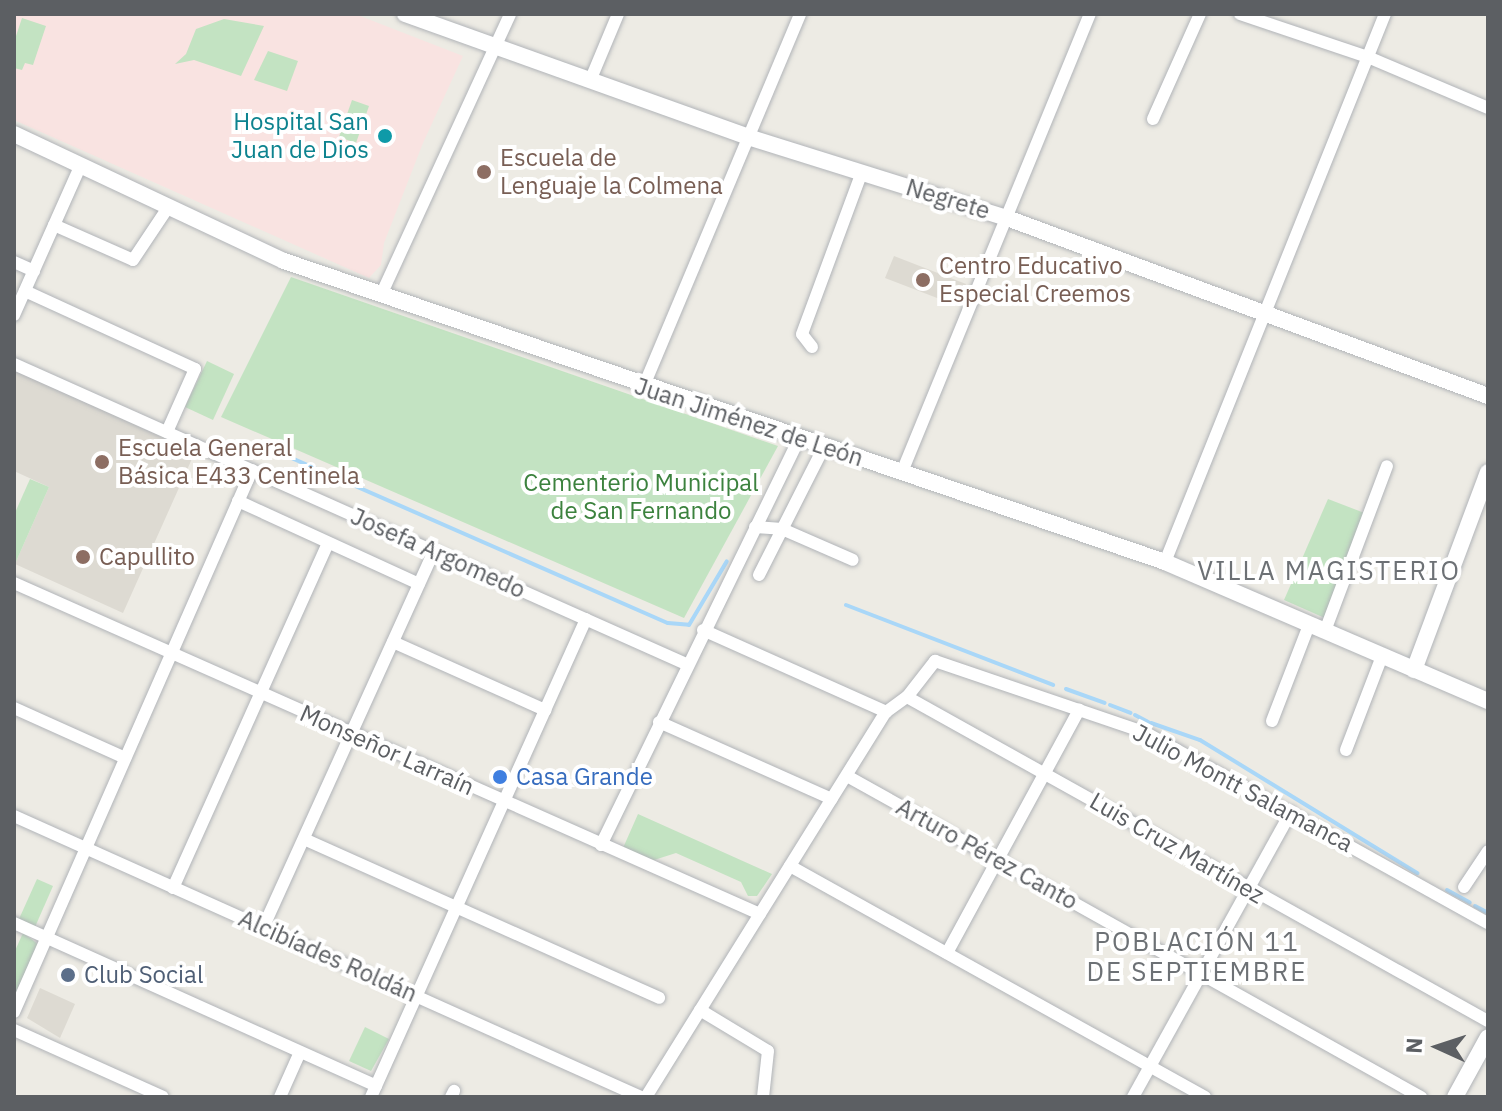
<!DOCTYPE html>
<meta charset="utf-8">
<style>
body{margin:0}
#map{position:relative;width:1502px;height:1111px;overflow:hidden;background:#edebe4;font-family:"IBM Plex Sans",sans-serif}
div>[style]{position:absolute}
.education>*{inset:0;background:#dddad2}
.medical>*{inset:0;background:#f9e3e1}
.green>*{inset:0;background:#c3e3c2}
.stream>*{height:4px;margin:-2px;padding:0 2px;transform-origin:2px;border-radius:2px;background:#a9d7f8}
.roads{filter:drop-shadow(0 0 2px #b1b4b8) drop-shadow(0 0 2px #b1b4b8)}
.street>*{height:12px;margin:-6px;padding:0 6px;transform-origin:6px;border-radius:6px;background:#fff}
.secondary>*{height:16px;margin:-8px;padding:0 8px;transform-origin:8px;border-radius:8px;background:#fff}
.dots>*{width:22px;height:22px;translate:-50% -50%;box-sizing:border-box;border:4px solid #fff;border-radius:50%}
span{translate:-50% -50%;white-space:nowrap;text-align:center;line-height:1.15;-webkit-text-stroke:8px #fff;paint-order:stroke}
.culture-label{font-size:24px;color:#0d838f}
.right{translate:-100% -50%;text-align:right}
.education-label{font-size:24px;color:#785e54}
.left{translate:0 -50%;text-align:left}
.street-label{font-size:24px;color:#5c5f63}
.park-label{font-size:24px;color:#3c823e}
.shop-label{font-size:24px;color:#366cbe}
.service-label{font-size:24px;color:#4e5e75}
.neighbourhood-label{font-size:26px;color:#6d7175;letter-spacing:2px}
.frame{position:absolute;inset:0;border:16px solid #5c5f63;pointer-events:none}
.north{position:absolute;left:1398px;top:1007px;width:80px;height:80px;-webkit-text-stroke:6px #fff;paint-order:stroke;rotate:273deg;font-size:22px;font-weight:700;line-height:32px;text-align:center;color:#5c5f63}
.north::after{content:'';display:block;margin:auto;width:28px;height:36px;background:#5c5f63;clip-path:polygon(50% 0,100% 100%,50% 72%,0 100%)}
</style>
<div id="map">
<div class="education">
<div style="clip-path:polygon(894px 256px,966px 284px,958px 306px,885px 278px)"></div>
<div style="clip-path:polygon(14px 370px,195px 452px,123px 613px,15px 564px,49px 487px,14px 471px)"></div>
<div style="clip-path:polygon(40px 988px,75px 1004px,60px 1038px,27px 1018px)"></div>
</div>
<div class="medical">
<div style="clip-path:polygon(14px 14px,355px 14px,463px 56px,423px 143px,384px 243px,381px 265px,369px 278px,14px 120px)"></div>
</div>
<div class="green">
<div style="clip-path:polygon(22px 18px,46px 26px,33px 65px,25px 63px,22px 70px,14px 68px,14px 42px)"></div>
<div style="clip-path:polygon(224px 19px,264px 26px,241px 76px,194px 60px,175px 64px,186px 54px,196px 29px)"></div>
<div style="clip-path:polygon(268px 51px,298px 61px,287px 91px,254px 80px)"></div>
<div style="clip-path:polygon(352px 100px,369px 106px,356px 143px,339px 137px)"></div>
<div style="clip-path:polygon(291px 277px,778px 446px,684px 618px,221px 417px)"></div>
<div style="clip-path:polygon(207px 361px,234px 374px,213px 420px,185px 407px)"></div>
<div style="clip-path:polygon(30px 479px,49px 487px,15px 564px,14px 515px)"></div>
<div style="clip-path:polygon(1328px 499px,1367px 514px,1327px 619px,1284px 600px)"></div>
<div style="clip-path:polygon(638px 814px,772px 874px,757px 896px,748px 896px,741px 882px,676px 853px,651px 861px,623px 848px)"></div>
<div style="clip-path:polygon(37px 879px,53px 886px,35px 927px,19px 919px)"></div>
<div style="clip-path:polygon(23px 933px,38px 944px,14px 997px,14px 953px)"></div>
<div style="clip-path:polygon(365px 1027px,389px 1039px,371px 1071px,349px 1061px)"></div>
</div>
<div class="stream">
<div style="left:271px;top:449px;width:433px;rotate:23.7deg"></div>
<div style="left:668px;top:623px;width:21px;rotate:5deg"></div>
<div style="left:689px;top:625px;width:74px;rotate:-59.3deg"></div>
<div style="left:846px;top:605px;width:222px;rotate:21.1deg"></div>
<div style="left:1066px;top:689px;width:41px;rotate:19.7deg"></div>
<div style="left:1110px;top:705px;width:22px;rotate:21deg"></div>
<div style="left:1135px;top:715px;width:15px;rotate:28deg"></div>
<div style="left:1151px;top:723px;width:52px;rotate:19.1deg"></div>
<div style="left:1200px;top:740px;width:255px;rotate:31.5deg"></div>
<div style="left:1447px;top:890px;width:26px;rotate:29deg"></div>
<div style="left:1475px;top:906px;width:15px;rotate:28deg"></div>
</div>
<div class="roads">
<div class="street">
<div style="left:1240px;top:14px;width:135px;rotate:18.6deg"></div>
<div style="left:1368px;top:57px;width:130px;rotate:23deg"></div>
<div style="left:590px;top:81px;width:73px;rotate:-67.3deg"></div>
<div style="left:1153px;top:119px;width:115px;rotate:-65.9deg"></div>
<div style="left:54px;top:225px;width:86px;rotate:23.9deg"></div>
<div style="left:133px;top:260px;width:61px;rotate:-56.3deg"></div>
<div style="left:14px;top:262px;width:22px;rotate:24deg"></div>
<div style="left:25px;top:291px;width:187px;rotate:24.6deg"></div>
<div style="left:195px;top:369px;width:69px;rotate:114deg"></div>
<div style="left:381px;top:295px;width:309px;rotate:-65.3deg"></div>
<div style="left:14px;top:315px;width:162px;rotate:-66deg"></div>
<div style="left:812px;top:347px;width:16px;rotate:-128deg"></div>
<div style="left:802px;top:334px;width:173px;rotate:-69.7deg"></div>
<div style="left:14px;top:364px;width:736px;rotate:24.06deg"></div>
<div style="left:643px;top:388px;width:406px;rotate:-67.2deg"></div>
<div style="left:902px;top:472px;width:495px;rotate:-67.7deg"></div>
<div style="left:238px;top:501px;width:199px;rotate:24.6deg"></div>
<div style="left:755px;top:527px;width:27px;rotate:4deg"></div>
<div style="left:782px;top:529px;width:77px;rotate:23.6deg"></div>
<div style="left:1165px;top:562px;width:591px;rotate:-68.13deg"></div>
<div style="left:759px;top:575px;width:144px;rotate:-63.1deg"></div>
<div style="left:14px;top:583px;width:816px;rotate:23.93deg"></div>
<div style="left:703px;top:630px;width:201px;rotate:24.1deg"></div>
<div style="left:1325px;top:631px;width:176px;rotate:-69.4deg"></div>
<div style="left:393px;top:642px;width:167px;rotate:24.1deg"></div>
<div style="left:907px;top:697px;width:665px;rotate:29.15deg"></div>
<div style="left:14px;top:708px;width:122px;rotate:24.2deg"></div>
<div style="left:1272px;top:721px;width:103px;rotate:-68.9deg"></div>
<div style="left:659px;top:722px;width:189px;rotate:24deg"></div>
<div style="left:1346px;top:750px;width:101px;rotate:-69deg"></div>
<div style="left:847px;top:776px;width:658px;rotate:29.22deg"></div>
<div style="left:14px;top:816px;width:687px;rotate:24.14deg"></div>
<div style="left:304px;top:839px;width:389px;rotate:24.1deg"></div>
<div style="left:601px;top:845px;width:452px;rotate:-64deg"></div>
<div style="left:790px;top:866px;width:475px;rotate:29.1deg"></div>
<div style="left:1464px;top:887px;width:43px;rotate:-56.3deg"></div>
<div style="left:173px;top:888px;width:378px;rotate:-65.8deg"></div>
<div style="left:14px;top:923px;width:397px;rotate:24.2deg"></div>
<div style="left:263px;top:928px;width:414px;rotate:-65.6deg"></div>
<div style="left:947px;top:953px;width:277px;rotate:-61.5deg"></div>
<div style="left:700px;top:1010px;width:79px;rotate:31.1deg"></div>
<div style="left:768px;top:1051px;width:46px;rotate:96.2deg"></div>
<div style="left:14px;top:1012px;width:592px;rotate:-66.29deg"></div>
<div style="left:14px;top:1030px;width:163px;rotate:24.2deg"></div>
<div style="left:280px;top:1097px;width:49px;rotate:-66deg"></div>
<div style="left:371px;top:1097px;width:524px;rotate:-65.78deg"></div>
<div style="left:451px;top:1097px;width:7px;rotate:-63deg"></div>
<div style="left:646px;top:1097px;width:454px;rotate:-58.1deg"></div>
<div style="left:886px;top:712px;width:26px;rotate:-36deg"></div>
<div style="left:907px;top:697px;width:46px;rotate:-52.1deg"></div>
<div style="left:935px;top:661px;width:223px;rotate:18.8deg"></div>
<div style="left:1146px;top:733px;width:391px;rotate:29.1deg"></div>
<div style="left:1133px;top:1097px;width:326px;rotate:-61deg"></div>
</div>
<div class="secondary">
<div style="left:405px;top:14px;width:364px;rotate:19.7deg"></div>
<div style="left:748px;top:137px;width:271px;rotate:17.4deg"></div>
<div style="left:1007px;top:218px;width:513px;rotate:20.31deg"></div>
<div style="left:14px;top:134px;width:298px;rotate:25.2deg"></div>
<div style="left:284px;top:261px;width:931px;rotate:18.86deg"></div>
<div style="left:1165px;top:562px;width:352px;rotate:23.3deg"></div>
<div style="left:1414px;top:670px;width:211px;rotate:-69.5deg"></div>
<div style="left:1455px;top:1097px;width:68px;rotate:-61.2deg"></div>
</div>
</div>
<div class="dots">
<div style="left:385px;top:136px;background:#0f9aa8"></div>
<div style="left:484px;top:172px;background:#8d6e63"></div>
<div style="left:923px;top:280px;background:#8d6e63"></div>
<div style="left:102px;top:462px;background:#8d6e63"></div>
<div style="left:83px;top:557px;background:#8d6e63"></div>
<div style="left:500px;top:777px;background:#3f7fe0"></div>
<div style="left:68px;top:975px;background:#5c6f8a"></div>
</div>
<div class="culture-label">
<span class="right" style="left:369px;top:136px">Hospital San<br>Juan de Dios</span>
</div>
<div class="education-label">
<span class="left" style="left:500px;top:172px">Escuela de<br>Lenguaje la Colmena</span>
<span class="left" style="left:939px;top:280px">Centro Educativo<br>Especial Creemos</span>
<span class="left" style="left:118px;top:462px">Escuela General<br>Básica E433 Centinela</span>
<span class="left" style="left:99px;top:557px">Capullito</span>
</div>
<div class="street-label">
<span style="left:948px;top:199px;rotate:17deg">Negrete</span>
<span style="left:749px;top:422px;rotate:18deg">Juan Jiménez de León</span>
<span style="left:438px;top:553px;rotate:24deg">Josefa Argomedo</span>
<span style="left:387px;top:750px;rotate:24deg">Monseñor Larraín</span>
<span style="left:1243px;top:788px;rotate:28deg">Julio Montt Salamanca</span>
<span style="left:1177px;top:848px;rotate:30deg">Luis Cruz Martínez</span>
<span style="left:987px;top:854px;rotate:29deg">Arturo Pérez Canto</span>
<span style="left:328px;top:956px;rotate:24deg">Alcibíades Roldán</span>
</div>
<div class="park-label">
<span style="left:641px;top:497px">Cementerio Municipal<br>de San Fernando</span>
</div>
<div class="shop-label">
<span class="left" style="left:516px;top:777px">Casa Grande</span>
</div>
<div class="service-label">
<span class="left" style="left:84px;top:975px">Club Social</span>
</div>
<div class="neighbourhood-label">
<span style="left:1329px;top:571px">VILLA MAGISTERIO</span>
<span style="left:1197px;top:957px">POBLACIÓN 11<br>DE SEPTIEMBRE</span>
</div>
<div class="frame"></div>
<div class="north">N</div>
</div>
